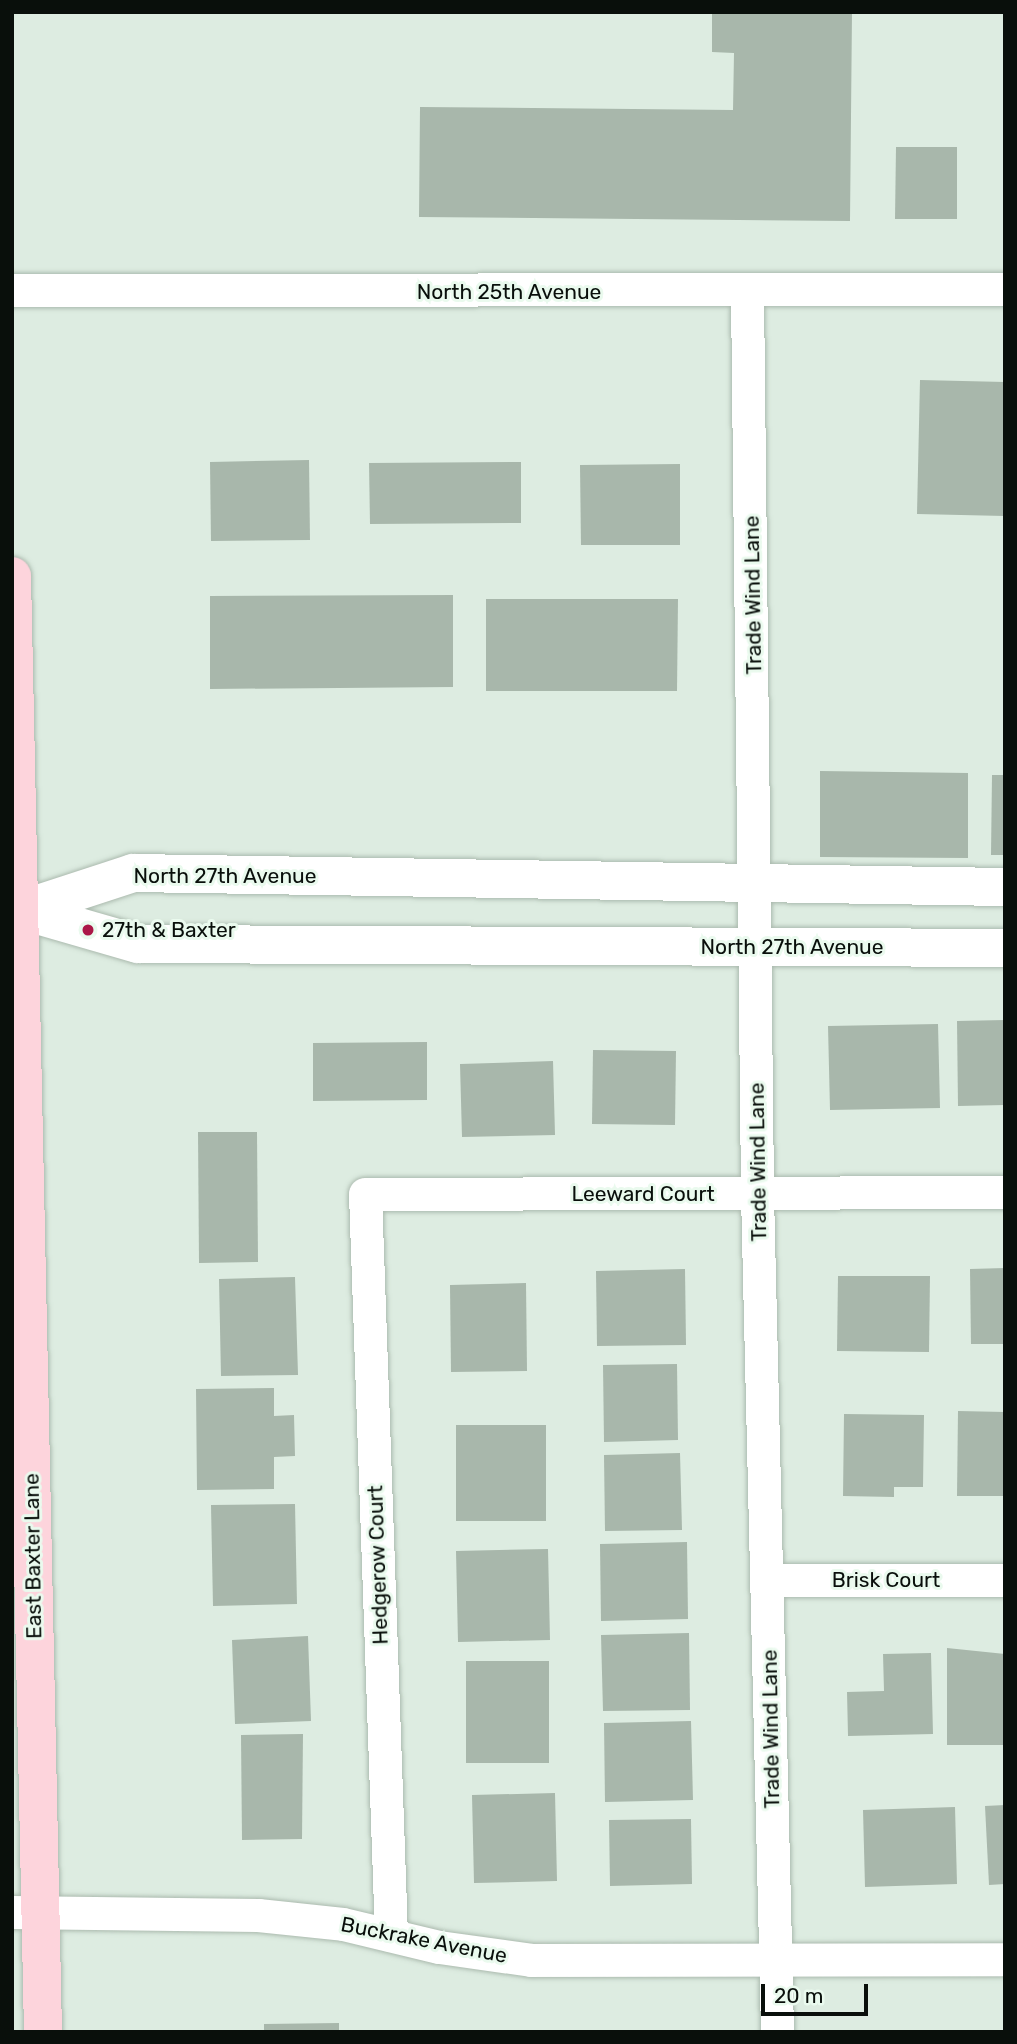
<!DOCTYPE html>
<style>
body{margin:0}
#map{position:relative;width:1017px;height:2044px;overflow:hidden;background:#ddece1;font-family:Rubik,sans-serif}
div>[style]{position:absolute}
.building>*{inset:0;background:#a8b7ab}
.roads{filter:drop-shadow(0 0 2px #abbaae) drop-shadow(0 0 2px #abbaae)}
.minor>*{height:33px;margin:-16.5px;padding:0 16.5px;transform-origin:16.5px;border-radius:16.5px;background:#fff}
.tertiary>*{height:38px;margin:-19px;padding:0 19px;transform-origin:19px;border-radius:19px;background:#fff}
.secondary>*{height:38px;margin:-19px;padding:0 19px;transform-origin:19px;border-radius:19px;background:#fdd4dc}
.dots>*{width:19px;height:19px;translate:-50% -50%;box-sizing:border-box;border:4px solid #eafaee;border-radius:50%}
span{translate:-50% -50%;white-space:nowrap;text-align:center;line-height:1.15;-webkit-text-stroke:6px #eafaee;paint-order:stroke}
.street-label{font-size:21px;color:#090f0b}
.poi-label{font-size:21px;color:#090f0b}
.left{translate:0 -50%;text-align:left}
.frame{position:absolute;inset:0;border:14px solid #090f0b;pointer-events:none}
.scale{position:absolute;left:761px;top:1984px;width:107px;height:32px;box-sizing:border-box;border:4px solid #090f0b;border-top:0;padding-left:9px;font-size:21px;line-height:24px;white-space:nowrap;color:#090f0b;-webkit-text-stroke:5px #eafaee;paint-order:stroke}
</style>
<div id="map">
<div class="building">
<div style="clip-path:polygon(712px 12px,852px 12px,850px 221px,419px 217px,420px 107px,733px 110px,734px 53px,712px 52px)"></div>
<div style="clip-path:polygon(896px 147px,957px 147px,957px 219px,895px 219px)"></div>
<div style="clip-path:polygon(920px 380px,1005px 382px,1005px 516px,917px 514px)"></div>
<div style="clip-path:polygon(309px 460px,310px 540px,211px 541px,210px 462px)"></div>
<div style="clip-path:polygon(521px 462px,521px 523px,370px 524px,369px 463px)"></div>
<div style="clip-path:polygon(680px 464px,680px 545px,581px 545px,580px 465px)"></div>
<div style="clip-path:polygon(453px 595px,453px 687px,210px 689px,210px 596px)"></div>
<div style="clip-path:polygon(486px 599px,678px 599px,677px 691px,486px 691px)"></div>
<div style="clip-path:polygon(820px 771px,968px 773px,968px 858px,820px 857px)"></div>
<div style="clip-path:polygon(992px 775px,1005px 775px,1005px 855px,991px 855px)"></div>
<div style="clip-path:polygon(1005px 1020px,1005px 1105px,958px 1106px,957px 1021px)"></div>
<div style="clip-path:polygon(938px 1024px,940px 1108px,830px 1110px,828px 1026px)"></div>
<div style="clip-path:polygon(427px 1042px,427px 1100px,313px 1101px,313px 1043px)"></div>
<div style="clip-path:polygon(593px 1050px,676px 1051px,675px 1125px,592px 1124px)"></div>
<div style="clip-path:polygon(553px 1061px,555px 1135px,462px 1137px,460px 1064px)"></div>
<div style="clip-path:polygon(198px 1132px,257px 1132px,258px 1262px,199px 1263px)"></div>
<div style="clip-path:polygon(1005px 1268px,1005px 1344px,971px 1344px,970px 1269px)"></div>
<div style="clip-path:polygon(685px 1269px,686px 1345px,597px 1346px,596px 1271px)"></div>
<div style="clip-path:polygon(838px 1276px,930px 1276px,929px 1352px,837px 1351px)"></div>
<div style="clip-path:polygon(295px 1277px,298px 1375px,221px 1376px,219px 1279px)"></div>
<div style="clip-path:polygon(526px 1283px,527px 1371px,451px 1372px,450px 1285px)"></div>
<div style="clip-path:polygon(677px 1364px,678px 1440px,604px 1442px,603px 1365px)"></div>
<div style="clip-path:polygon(274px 1388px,274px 1416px,294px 1415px,295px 1456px,274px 1457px,274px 1489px,197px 1490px,196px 1389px)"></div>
<div style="clip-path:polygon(958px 1411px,1005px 1412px,1005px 1496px,957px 1496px)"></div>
<div style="clip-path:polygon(844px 1414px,924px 1415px,923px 1487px,894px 1487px,894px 1497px,843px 1496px)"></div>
<div style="clip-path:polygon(456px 1425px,546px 1425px,546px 1521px,456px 1521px)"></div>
<div style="clip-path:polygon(680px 1453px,682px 1530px,605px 1531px,604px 1455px)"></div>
<div style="clip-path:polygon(295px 1504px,297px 1604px,213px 1606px,211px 1505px)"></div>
<div style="clip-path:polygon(687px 1542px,688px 1619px,601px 1621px,600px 1544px)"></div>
<div style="clip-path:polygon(548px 1549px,550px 1640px,458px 1642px,456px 1551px)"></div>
<div style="clip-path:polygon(689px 1633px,690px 1710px,603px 1711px,601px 1635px)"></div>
<div style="clip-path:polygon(308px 1636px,311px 1721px,235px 1724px,232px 1640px)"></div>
<div style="clip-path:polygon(947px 1648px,1005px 1654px,1005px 1745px,947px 1745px)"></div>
<div style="clip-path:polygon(931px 1653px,933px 1734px,848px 1736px,847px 1692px,884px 1691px,883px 1654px)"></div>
<div style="clip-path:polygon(466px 1661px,549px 1661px,549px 1763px,466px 1763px)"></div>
<div style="clip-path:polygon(691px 1721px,693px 1800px,605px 1802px,604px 1723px)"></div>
<div style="clip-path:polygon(303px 1734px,302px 1839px,242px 1840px,241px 1735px)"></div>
<div style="clip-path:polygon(555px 1793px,557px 1881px,474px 1883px,472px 1795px)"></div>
<div style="clip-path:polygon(1005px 1805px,1005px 1884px,989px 1885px,985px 1806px)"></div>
<div style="clip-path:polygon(955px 1807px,957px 1884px,865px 1887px,863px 1810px)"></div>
<div style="clip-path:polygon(691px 1819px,692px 1884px,610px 1886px,609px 1820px)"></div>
<div style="clip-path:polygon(339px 2023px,339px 2032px,264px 2032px,264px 2024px)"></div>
</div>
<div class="roads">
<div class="minor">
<div style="left:12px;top:290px;width:993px;rotate:-0.06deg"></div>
<div style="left:747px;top:292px;width:902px;rotate:89.36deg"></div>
<div style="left:757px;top:1194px;width:838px;rotate:88.63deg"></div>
<div style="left:768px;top:1580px;width:237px"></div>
<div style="left:12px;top:1912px;width:246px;rotate:0.7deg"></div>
<div style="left:258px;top:1915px;width:85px;rotate:6deg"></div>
<div style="left:343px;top:1924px;width:99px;rotate:13.5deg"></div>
<div style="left:439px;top:1947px;width:93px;rotate:8deg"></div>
<div style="left:531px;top:1960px;width:474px;rotate:-0.1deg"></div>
<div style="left:391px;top:1935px;width:741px;rotate:-92.01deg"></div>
<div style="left:365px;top:1194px;width:640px;rotate:-0.18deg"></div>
</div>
<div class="tertiary">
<div style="left:20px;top:910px;width:119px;rotate:-18.1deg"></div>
<div style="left:133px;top:873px;width:872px;rotate:0.92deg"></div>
<div style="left:20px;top:910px;width:123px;rotate:16.1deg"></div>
<div style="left:138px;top:944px;width:867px;rotate:0.26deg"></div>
</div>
<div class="secondary">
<div style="left:12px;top:576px;width:1456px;rotate:88.78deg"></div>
</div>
</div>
<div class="dots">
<div style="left:88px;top:930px;background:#ab1748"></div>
</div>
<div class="street-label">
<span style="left:509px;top:292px">North 25th Avenue</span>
<span style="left:753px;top:595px;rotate:-91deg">Trade Wind Lane</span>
<span style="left:225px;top:876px">North 27th Avenue</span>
<span style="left:792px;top:947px">North 27th Avenue</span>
<span style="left:758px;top:1162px;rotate:-91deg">Trade Wind Lane</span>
<span style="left:643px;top:1194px">Leeward Court</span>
<span style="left:33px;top:1556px;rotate:-91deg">East Baxter Lane</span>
<span style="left:378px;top:1565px;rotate:-92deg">Hedgerow Court</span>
<span style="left:886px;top:1580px">Brisk Court</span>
<span style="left:771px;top:1729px;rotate:-91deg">Trade Wind Lane</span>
<span style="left:424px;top:1940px;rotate:11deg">Buckrake Avenue</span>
</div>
<div class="poi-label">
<span class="left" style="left:102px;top:930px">27th &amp; Baxter</span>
</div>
<div class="frame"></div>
<div class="scale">20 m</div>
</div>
